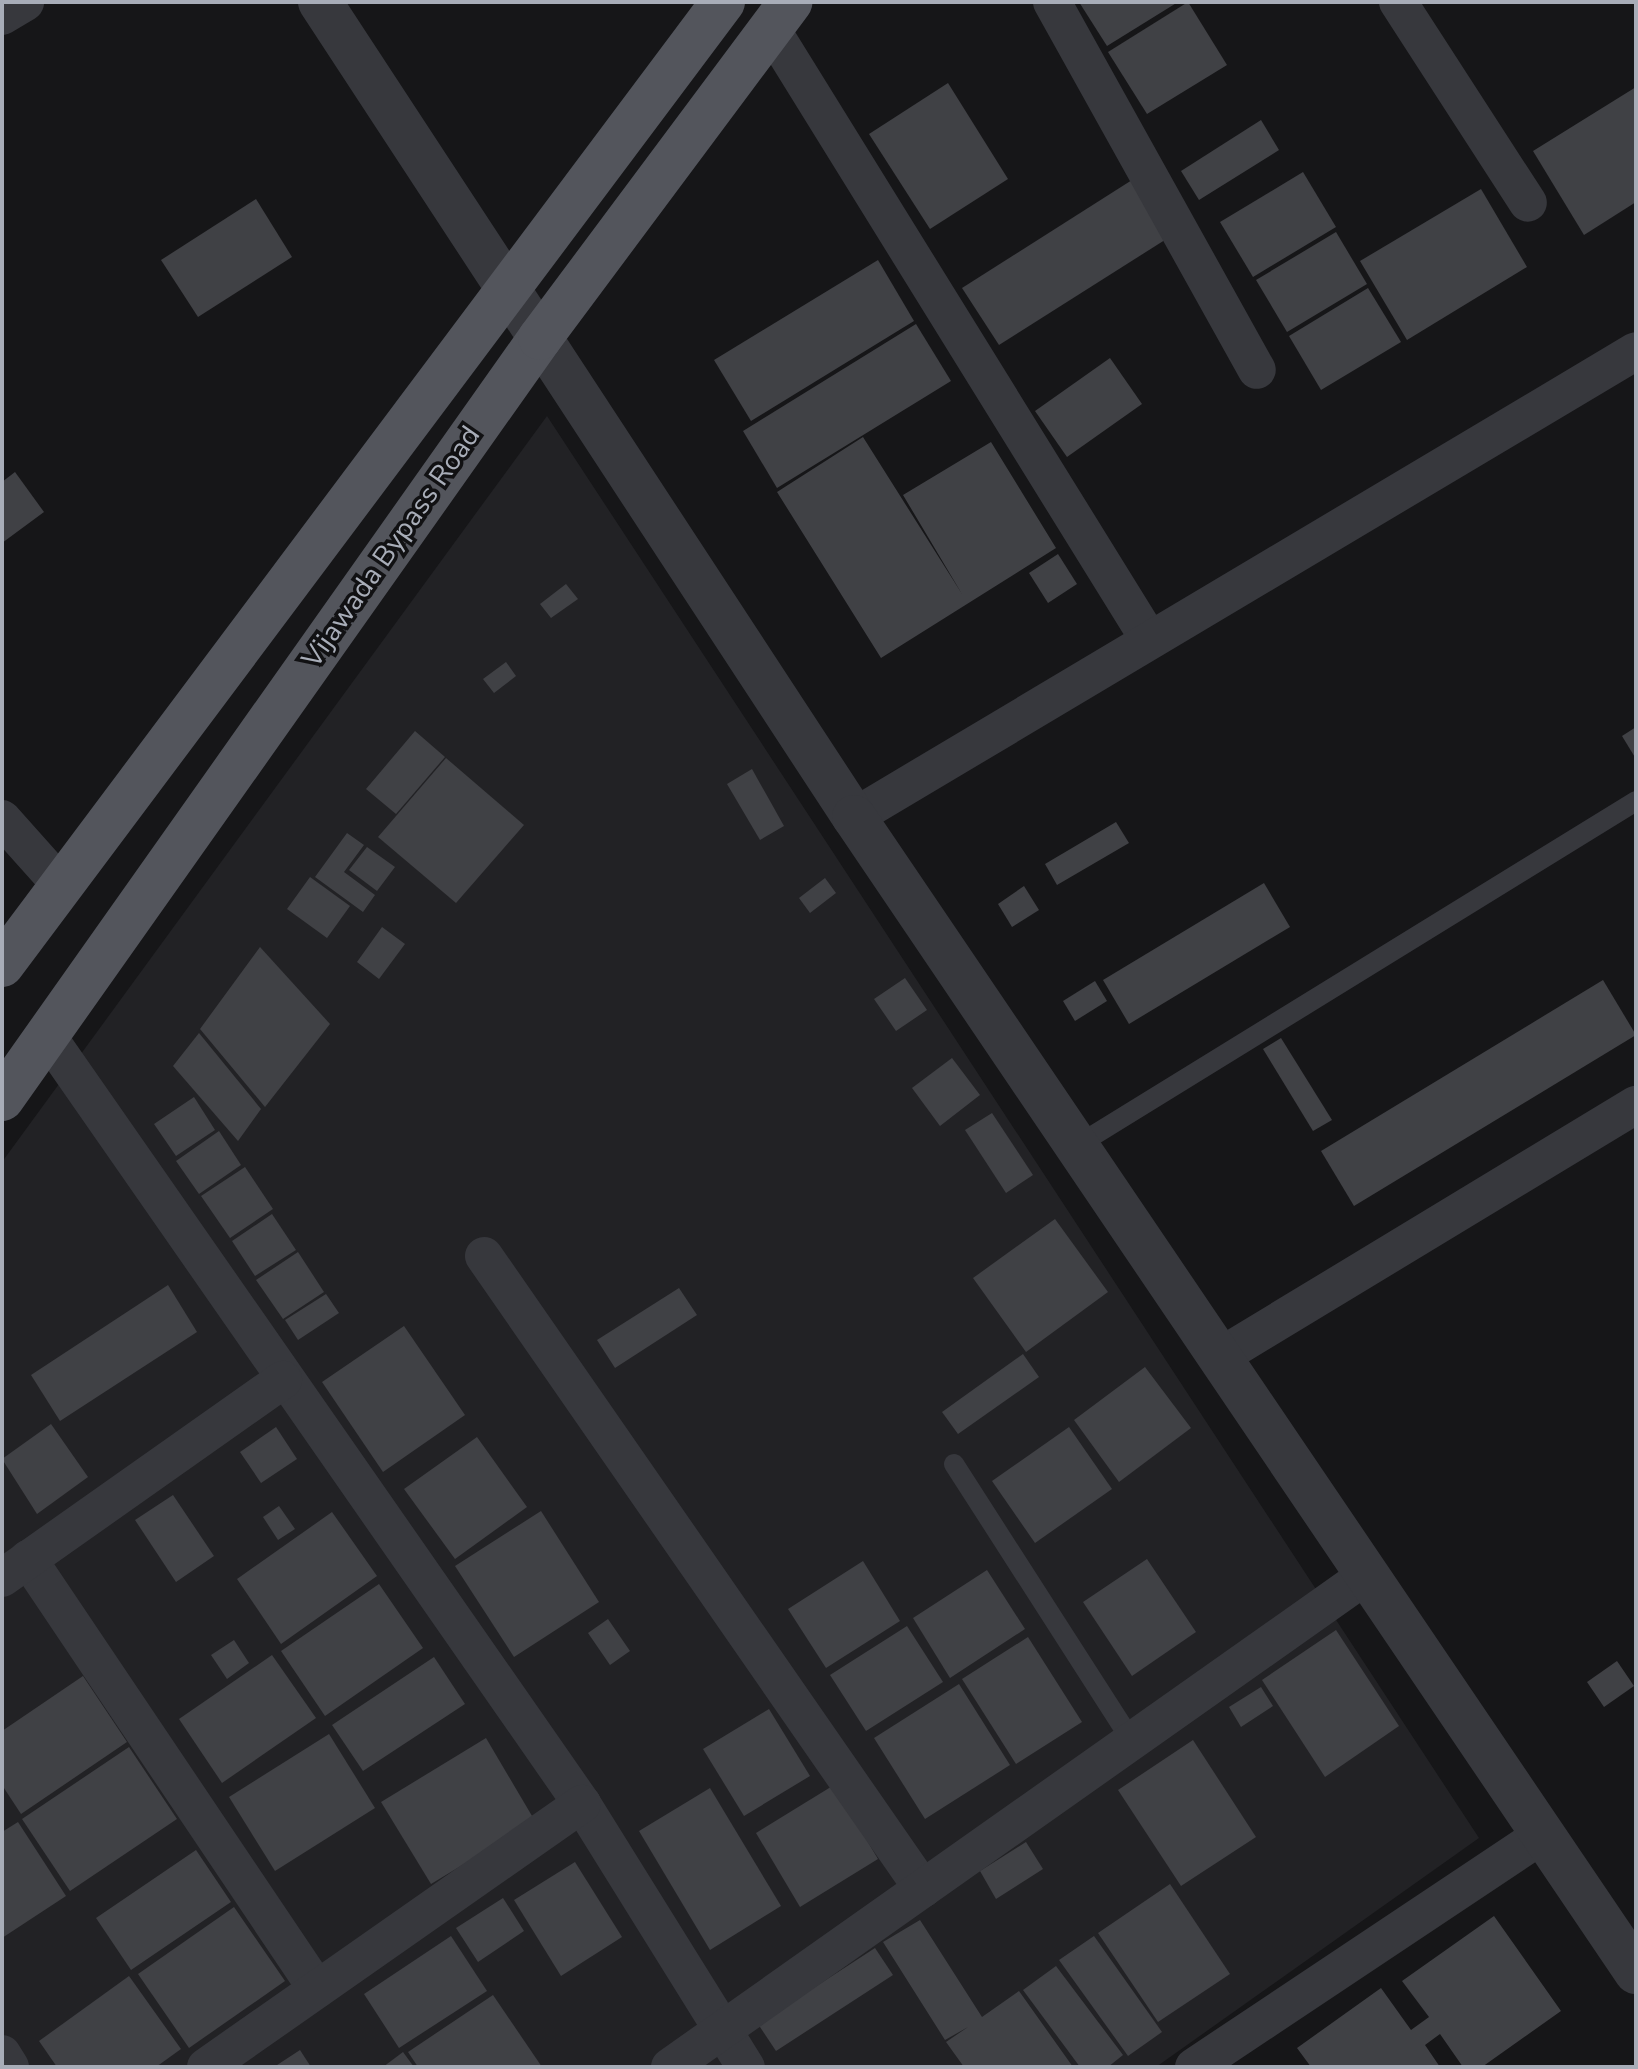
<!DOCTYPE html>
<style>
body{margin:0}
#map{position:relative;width:1638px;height:2069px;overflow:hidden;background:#161618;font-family:"Nunito Sans",sans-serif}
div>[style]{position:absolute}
.built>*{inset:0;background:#222225}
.building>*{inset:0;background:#404145}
.service>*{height:20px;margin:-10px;padding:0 10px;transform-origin:10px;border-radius:10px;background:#37383d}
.minor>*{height:38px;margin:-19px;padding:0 19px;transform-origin:19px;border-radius:19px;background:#37383d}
.tertiary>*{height:44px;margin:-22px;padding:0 22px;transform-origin:22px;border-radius:22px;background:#37383d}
.primary>*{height:44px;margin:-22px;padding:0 22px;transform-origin:22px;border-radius:22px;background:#53555c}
span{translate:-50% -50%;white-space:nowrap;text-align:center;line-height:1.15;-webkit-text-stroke:7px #111113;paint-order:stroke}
.street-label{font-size:28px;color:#a8adb8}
.frame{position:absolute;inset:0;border:4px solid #a8adb8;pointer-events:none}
</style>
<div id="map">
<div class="built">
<div style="clip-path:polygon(547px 416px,1479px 1838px,1156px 2067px,2px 2067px,2px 1162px)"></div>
</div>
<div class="building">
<div style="clip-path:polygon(1079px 2px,1178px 2px,1107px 46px)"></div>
<div style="clip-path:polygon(1188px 2px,1227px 65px,1147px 114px,1108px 52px)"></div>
<div style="clip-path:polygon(948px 83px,1008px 179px,930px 229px,869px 134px)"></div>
<div style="clip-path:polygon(1636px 87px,1636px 202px,1584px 235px,1533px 151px)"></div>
<div style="clip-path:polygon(1261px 120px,1279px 150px,1199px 200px,1181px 171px)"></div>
<div style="clip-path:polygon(1303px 172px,1336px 227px,1253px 277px,1220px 222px)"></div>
<div style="clip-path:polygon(1132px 180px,1168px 238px,999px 345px,962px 288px)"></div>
<div style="clip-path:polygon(1481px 189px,1527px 267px,1407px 340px,1360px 261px)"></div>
<div style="clip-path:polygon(256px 199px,292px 257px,198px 317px,161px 260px)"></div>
<div style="clip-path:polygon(1336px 232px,1367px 284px,1287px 332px,1256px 280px)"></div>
<div style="clip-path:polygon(878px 260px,914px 321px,751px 421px,714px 360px)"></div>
<div style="clip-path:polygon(1368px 288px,1401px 342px,1321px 390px,1289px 336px)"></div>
<div style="clip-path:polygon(916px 324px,951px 381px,777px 488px,743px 431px)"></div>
<div style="clip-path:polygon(1110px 358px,1142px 404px,1067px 457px,1035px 411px)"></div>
<div style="clip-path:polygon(863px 437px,962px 594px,903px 495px,991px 442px,1056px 548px,881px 658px,777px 492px)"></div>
<div style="clip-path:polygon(15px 472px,44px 512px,2px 543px,2px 482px)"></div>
<div style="clip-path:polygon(1058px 554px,1077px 584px,1048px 603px,1029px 573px)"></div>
<div style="clip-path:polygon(566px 584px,578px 599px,551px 618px,540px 604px)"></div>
<div style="clip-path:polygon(506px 662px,516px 676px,494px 693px,483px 679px)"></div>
<div style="clip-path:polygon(1636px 727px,1636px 759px,1622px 736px)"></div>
<div style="clip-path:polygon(415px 731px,445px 757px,396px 814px,366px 789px)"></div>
<div style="clip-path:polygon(446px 758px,524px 825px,456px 903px,378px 837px)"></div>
<div style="clip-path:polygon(752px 769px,784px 826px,760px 840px,727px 784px)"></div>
<div style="clip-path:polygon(1116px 822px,1129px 843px,1057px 885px,1045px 864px)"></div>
<div style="clip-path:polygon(347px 833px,364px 845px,344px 872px,375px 895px,363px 912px,315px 877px)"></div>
<div style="clip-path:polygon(367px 847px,395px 867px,377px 891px,349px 870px)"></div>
<div style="clip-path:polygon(310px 877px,350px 906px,327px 938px,287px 909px)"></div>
<div style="clip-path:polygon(825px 878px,836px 893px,810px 913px,799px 898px)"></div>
<div style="clip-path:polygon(1264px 883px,1290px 927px,1129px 1024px,1103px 980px)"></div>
<div style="clip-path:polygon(1024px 886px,1039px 910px,1012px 927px,998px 904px)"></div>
<div style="clip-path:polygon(382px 927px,405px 944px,379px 979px,357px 962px)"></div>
<div style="clip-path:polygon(260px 947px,330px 1024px,265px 1107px,200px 1029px)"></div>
<div style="clip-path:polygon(905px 978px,927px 1010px,896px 1031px,874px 999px)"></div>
<div style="clip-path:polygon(1603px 980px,1636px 1035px,1354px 1206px,1321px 1151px)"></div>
<div style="clip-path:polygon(1095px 981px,1107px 1001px,1075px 1021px,1063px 1001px)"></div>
<div style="clip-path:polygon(199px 1033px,261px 1109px,238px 1141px,173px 1066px)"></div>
<div style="clip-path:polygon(1281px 1038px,1332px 1120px,1313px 1131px,1263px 1049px)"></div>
<div style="clip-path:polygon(952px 1058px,980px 1095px,940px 1126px,912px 1088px)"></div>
<div style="clip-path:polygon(194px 1097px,215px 1130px,176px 1156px,154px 1124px)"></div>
<div style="clip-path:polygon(992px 1113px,1033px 1175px,1006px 1193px,965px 1130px)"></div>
<div style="clip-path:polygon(219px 1131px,241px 1165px,199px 1194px,176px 1161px)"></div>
<div style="clip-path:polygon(245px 1167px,273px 1209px,230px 1238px,201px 1196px)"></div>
<div style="clip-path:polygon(272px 1214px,296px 1250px,255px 1276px,232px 1241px)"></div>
<div style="clip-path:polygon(1055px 1219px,1108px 1292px,1026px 1352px,973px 1278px)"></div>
<div style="clip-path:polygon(298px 1252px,324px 1292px,283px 1319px,256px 1280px)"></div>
<div style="clip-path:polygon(168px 1285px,197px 1332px,60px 1421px,31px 1375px)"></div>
<div style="clip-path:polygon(679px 1288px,697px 1315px,615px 1368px,597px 1340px)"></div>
<div style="clip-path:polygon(326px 1294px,339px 1313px,298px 1340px,285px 1320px)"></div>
<div style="clip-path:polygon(404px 1326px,465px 1415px,383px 1472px,322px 1382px)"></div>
<div style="clip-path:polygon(1023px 1354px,1039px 1377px,958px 1434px,942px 1412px)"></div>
<div style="clip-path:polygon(1145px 1367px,1191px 1428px,1119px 1482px,1074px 1420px)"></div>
<div style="clip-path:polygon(51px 1424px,88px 1477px,37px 1514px,2px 1459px)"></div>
<div style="clip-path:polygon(276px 1427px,297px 1459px,261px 1483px,240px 1452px)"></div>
<div style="clip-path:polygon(1069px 1427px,1112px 1489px,1035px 1543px,992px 1481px)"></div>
<div style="clip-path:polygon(477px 1437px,527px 1507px,455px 1559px,404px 1489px)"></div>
<div style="clip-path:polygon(173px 1495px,214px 1556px,176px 1582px,135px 1520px)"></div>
<div style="clip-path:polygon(279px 1506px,295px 1529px,278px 1540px,263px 1517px)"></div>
<div style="clip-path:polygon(541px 1511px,599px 1602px,514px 1657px,455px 1566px)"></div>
<div style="clip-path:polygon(332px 1512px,377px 1576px,281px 1644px,237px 1579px)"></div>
<div style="clip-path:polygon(1147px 1559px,1196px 1632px,1132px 1676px,1083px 1602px)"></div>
<div style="clip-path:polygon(863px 1561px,900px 1621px,826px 1668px,788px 1609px)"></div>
<div style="clip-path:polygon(987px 1570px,1025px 1629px,950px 1678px,913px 1618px)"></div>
<div style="clip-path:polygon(379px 1584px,423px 1648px,325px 1716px,281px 1651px)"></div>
<div style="clip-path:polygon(608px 1619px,630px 1651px,610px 1665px,588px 1633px)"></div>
<div style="clip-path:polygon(907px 1626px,943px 1682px,866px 1731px,830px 1675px)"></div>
<div style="clip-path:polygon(1336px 1630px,1399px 1726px,1325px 1777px,1262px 1680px)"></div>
<div style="clip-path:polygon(1028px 1637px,1082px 1722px,1016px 1764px,962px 1679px)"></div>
<div style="clip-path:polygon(234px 1640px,249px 1663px,227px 1679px,211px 1655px)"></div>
<div style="clip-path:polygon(272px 1655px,316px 1718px,222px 1783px,179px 1719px)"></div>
<div style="clip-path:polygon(434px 1657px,465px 1704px,363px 1771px,332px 1725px)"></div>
<div style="clip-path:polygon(1617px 1661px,1634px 1686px,1604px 1707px,1587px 1682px)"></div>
<div style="clip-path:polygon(83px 1676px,127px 1742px,21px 1814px,2px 1785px,2px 1731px)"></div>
<div style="clip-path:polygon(959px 1684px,1010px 1765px,925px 1819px,874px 1738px)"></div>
<div style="clip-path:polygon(1261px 1687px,1273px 1706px,1241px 1727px,1229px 1707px)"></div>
<div style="clip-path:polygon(769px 1709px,810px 1776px,744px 1816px,703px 1749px)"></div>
<div style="clip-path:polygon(329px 1734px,375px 1808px,275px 1871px,229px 1797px)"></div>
<div style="clip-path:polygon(486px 1738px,535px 1821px,431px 1884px,381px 1802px)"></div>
<div style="clip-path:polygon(1193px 1740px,1256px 1837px,1181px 1886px,1118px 1790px)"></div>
<div style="clip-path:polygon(129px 1747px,177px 1819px,70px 1891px,22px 1819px)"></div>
<div style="clip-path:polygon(834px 1785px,878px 1859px,800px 1907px,756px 1833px)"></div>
<div style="clip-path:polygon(710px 1788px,781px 1906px,710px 1950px,639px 1831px)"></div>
<div style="clip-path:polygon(18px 1822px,66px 1896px,2px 1938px,2px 1832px)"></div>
<div style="clip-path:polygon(1026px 1842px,1043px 1869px,996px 1899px,980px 1871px)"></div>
<div style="clip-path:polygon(196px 1850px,231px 1902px,131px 1970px,96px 1918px)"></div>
<div style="clip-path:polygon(575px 1862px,622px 1937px,561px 1976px,514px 1900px)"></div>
<div style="clip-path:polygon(1170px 1884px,1230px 1974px,1158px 2022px,1098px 1933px)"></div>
<div style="clip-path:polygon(503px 1898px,524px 1931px,478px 1962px,456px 1928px)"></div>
<div style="clip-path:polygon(234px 1907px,285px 1981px,189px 2048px,138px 1974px)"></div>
<div style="clip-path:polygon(1494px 1916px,1561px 2011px,1482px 2067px,1463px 2067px,1440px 2034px,1425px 2045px,1440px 2067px,1311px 2067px,1297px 2048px,1381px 1988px,1411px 2030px,1429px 2017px,1402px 1981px)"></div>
<div style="clip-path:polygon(920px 1920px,982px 2017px,1019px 1991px,1073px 2067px,964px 2067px,946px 2042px,968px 2027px,945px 2040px,883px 1942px)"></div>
<div style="clip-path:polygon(451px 1936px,487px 1991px,399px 2048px,364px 1994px)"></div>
<div style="clip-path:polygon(1094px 1936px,1162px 2032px,1128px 2056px,1059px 1960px)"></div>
<div style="clip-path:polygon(875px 1948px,893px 1975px,776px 2051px,758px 2024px)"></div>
<div style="clip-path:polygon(1056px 1966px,1123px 2055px,1108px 2067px,1080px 2067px,1023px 1990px)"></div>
<div style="clip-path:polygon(129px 1976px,181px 2049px,156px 2067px,57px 2067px,39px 2041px)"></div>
<div style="clip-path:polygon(493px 1995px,542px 2067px,418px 2067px,408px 2052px)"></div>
<div style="clip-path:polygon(300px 2050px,311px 2067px,274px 2067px)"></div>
<div style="clip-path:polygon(403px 2052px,414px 2067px,383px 2067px)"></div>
</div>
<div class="service">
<div style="left:1081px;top:1143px;width:652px;rotate:-31.64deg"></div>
<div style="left:954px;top:1464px;width:328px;rotate:57.3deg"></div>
</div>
<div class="minor">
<div style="left:1052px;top:2px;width:421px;rotate:60.9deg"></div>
<div style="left:1398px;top:2px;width:239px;rotate:57.1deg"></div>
<div style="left:2px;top:16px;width:27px;rotate:-31deg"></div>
<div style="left:771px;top:29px;width:714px;rotate:58.22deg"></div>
<div style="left:854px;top:817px;width:910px;rotate:-30.79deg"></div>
<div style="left:2px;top:819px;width:89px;rotate:48.2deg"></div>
<div style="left:48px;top:1037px;width:935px;rotate:55.15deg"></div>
<div style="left:582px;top:1804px;width:310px;rotate:58.1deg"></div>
<div style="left:484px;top:1256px;width:770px;rotate:55.26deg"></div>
<div style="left:1221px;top:1356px;width:485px;rotate:-31.2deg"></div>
<div style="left:28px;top:1559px;width:518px;rotate:56.1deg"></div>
<div style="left:2px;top:1578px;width:344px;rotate:-35.2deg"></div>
<div style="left:2px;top:2054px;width:15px;rotate:58deg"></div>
<div style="left:206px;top:2067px;width:459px;rotate:-35deg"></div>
<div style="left:670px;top:2067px;width:853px;rotate:-35.22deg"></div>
<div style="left:1194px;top:2067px;width:418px;rotate:-33.7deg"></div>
</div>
<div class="tertiary">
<div style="left:320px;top:2px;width:974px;rotate:56.77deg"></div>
<div style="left:854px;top:817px;width:1395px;rotate:55.9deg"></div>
</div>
<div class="primary">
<div style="left:2px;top:965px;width:1203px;rotate:-53.18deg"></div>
<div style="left:2px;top:1099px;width:932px;rotate:-54.74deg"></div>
<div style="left:540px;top:338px;width:419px;rotate:-53.3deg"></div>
</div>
<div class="street-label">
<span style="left:391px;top:547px;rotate:-55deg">Vijawada Bypass Road</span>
</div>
<div class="frame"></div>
</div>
